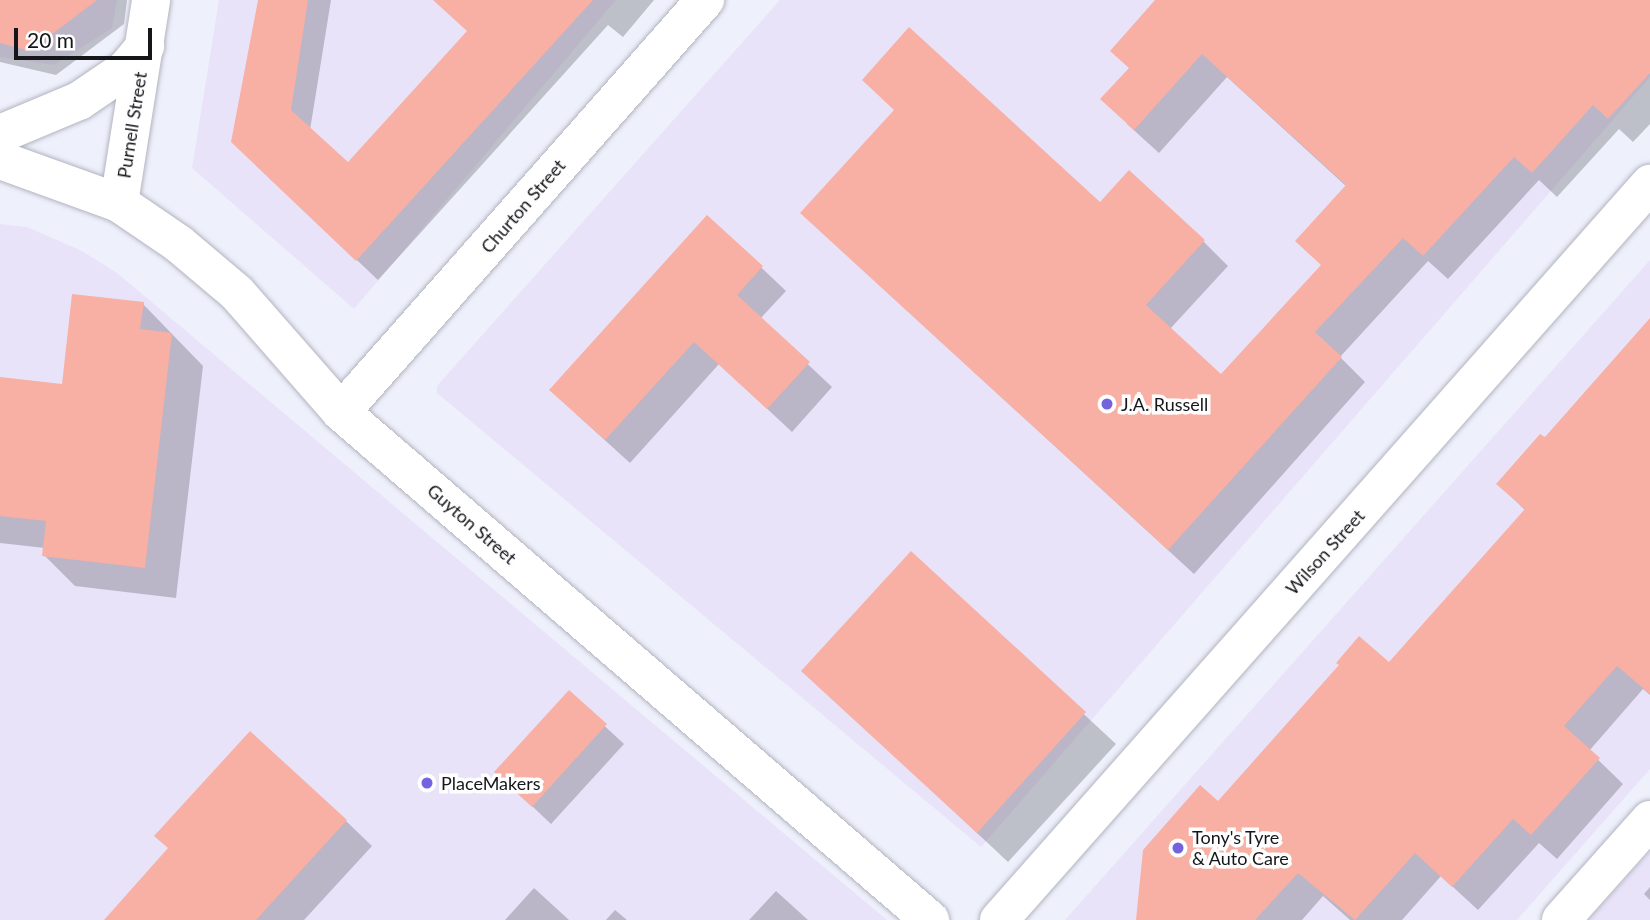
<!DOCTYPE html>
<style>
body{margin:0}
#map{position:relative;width:1650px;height:920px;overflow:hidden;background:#eef0fc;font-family:Lato,sans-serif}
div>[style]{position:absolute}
.commercial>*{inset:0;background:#e9e3f9}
.shadow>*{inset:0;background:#0003}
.building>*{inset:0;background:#f7b0a3}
.roads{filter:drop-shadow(0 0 2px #b2b4bf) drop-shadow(0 0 2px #b2b4bf)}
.minor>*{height:38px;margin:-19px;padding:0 19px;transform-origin:19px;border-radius:19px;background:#fff}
.secondary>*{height:38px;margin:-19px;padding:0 19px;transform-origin:19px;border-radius:19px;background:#fff}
.dots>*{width:19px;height:19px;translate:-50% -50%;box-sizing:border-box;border:4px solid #fefefe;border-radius:50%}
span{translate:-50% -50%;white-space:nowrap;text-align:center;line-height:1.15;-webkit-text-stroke:7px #fefefe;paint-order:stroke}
.street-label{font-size:18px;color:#15161a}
.poi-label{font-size:18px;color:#15161a}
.left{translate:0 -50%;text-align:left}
.scale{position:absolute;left:14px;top:28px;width:138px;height:32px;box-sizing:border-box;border:4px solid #15161a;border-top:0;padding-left:9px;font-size:21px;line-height:24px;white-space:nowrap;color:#15161a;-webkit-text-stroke:5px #fefefe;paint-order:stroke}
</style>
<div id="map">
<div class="commercial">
<div style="clip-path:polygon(0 0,117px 0,112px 28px,54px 65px,0 57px)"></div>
<div style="clip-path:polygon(219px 0,616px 0,354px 309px,192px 168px)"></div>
<div style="clip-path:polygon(780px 0,1650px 0,1650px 77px,981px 847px,437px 393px,437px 386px)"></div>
<div style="clip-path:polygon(0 224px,27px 227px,82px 251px,117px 273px,887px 920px,0 920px)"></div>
<div style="clip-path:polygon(1650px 260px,1650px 769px,1517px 920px,1065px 920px)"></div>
<div style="clip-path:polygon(1650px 852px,1650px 920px,1588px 920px)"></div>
</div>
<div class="shadow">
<div style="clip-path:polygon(0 0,127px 0,124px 24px,56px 75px,0 62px)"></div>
<div style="clip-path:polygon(260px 0,331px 0,310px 130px,348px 165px,468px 31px,434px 0,654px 0,623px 37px,608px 25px,378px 280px,253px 162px)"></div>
<div style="clip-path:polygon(1158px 0,1650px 0,1650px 124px,1633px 142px,1619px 129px,1557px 197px,1539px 180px,1448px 279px,1428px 261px,1340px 357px,1365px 382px,1194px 574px,827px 237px,1100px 204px,1203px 241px,1228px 266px,1170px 329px,1222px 376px,1323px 266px,1347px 187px,1227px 77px,1159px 153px,1127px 124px,1130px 69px)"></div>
<div style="clip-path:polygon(708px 217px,786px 291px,760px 319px,832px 387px,792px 432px,719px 364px,630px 463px,576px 414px)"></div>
<div style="clip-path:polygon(143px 304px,203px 366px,176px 598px,75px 586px,44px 555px,45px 548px,0 543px,0 379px,63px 386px)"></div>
<div style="clip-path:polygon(1650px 320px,1650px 695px,1643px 689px,1589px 751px,1623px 784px,1557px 859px,1539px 843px,1478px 910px,1441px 876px,1402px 920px,1350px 920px,1323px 896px,1302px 920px,1138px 920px,1218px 803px,1389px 664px,1526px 511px,1498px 484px,1545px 440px)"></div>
<div style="clip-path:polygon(911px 554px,1116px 744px,1008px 862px,804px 671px)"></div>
<div style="clip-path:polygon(569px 693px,624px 744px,551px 824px,515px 790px)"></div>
<div style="clip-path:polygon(346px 821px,372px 846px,304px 920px,106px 920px)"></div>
<div style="clip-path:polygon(1650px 887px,1650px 900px,1644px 894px)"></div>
<div style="clip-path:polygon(534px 888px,569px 920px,505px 920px)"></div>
<div style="clip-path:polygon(776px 891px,808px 920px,749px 920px)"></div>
<div style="clip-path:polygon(615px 910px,627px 920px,606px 920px)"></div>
</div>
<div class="building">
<div style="clip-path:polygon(0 0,97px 0,30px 51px,0 43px)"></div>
<div style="clip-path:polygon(258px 0,308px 0,291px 110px,348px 162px,467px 31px,433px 0,593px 0,356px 261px,231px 142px)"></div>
<div style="clip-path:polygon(1155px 0,1650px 0,1650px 73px,1608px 119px,1593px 105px,1532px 173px,1514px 157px,1423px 256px,1403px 238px,1315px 332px,1342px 357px,1168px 550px,800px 213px,894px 110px,862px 80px,909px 27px,1100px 202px,1129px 170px,1205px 240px,1146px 305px,1221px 374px,1321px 265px,1295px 241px,1346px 185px,1202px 54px,1134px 130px,1100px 99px,1129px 68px,1110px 51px)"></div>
<div style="clip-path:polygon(707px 215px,763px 266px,737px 295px,810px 362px,767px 409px,694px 342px,605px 440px,549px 390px)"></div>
<div style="clip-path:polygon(72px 294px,144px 302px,140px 329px,172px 333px,145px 568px,42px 556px,46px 521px,0 516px,0 377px,62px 384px)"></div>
<div style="clip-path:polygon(1650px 318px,1650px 694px,1617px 666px,1564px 726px,1600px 758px,1531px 835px,1513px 819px,1452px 887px,1415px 853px,1355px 920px,1298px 873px,1255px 920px,1136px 920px,1143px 850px,1200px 785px,1218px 801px,1339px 665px,1336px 663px,1359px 636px,1389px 662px,1525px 509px,1496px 484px,1540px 434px,1545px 437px)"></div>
<div style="clip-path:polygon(911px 551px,1086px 712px,977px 833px,801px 671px)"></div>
<div style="clip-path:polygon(569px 690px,607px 724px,532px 807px,494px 772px)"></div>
<div style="clip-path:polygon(250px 731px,347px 820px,256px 920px,104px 920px,168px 848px,154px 836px)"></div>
</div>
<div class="roads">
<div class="minor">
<div style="left:341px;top:412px;width:550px;rotate:-48.54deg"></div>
<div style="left:999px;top:920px;width:983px;rotate:-48.51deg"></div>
<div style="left:1561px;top:920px;width:134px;rotate:-48.3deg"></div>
</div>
<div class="secondary">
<div style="left:0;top:134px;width:86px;rotate:-22.7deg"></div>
<div style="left:79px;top:101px;width:57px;rotate:-34.2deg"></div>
<div style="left:126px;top:69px;width:30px;rotate:-50deg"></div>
<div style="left:0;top:160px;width:127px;rotate:19.9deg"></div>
<div style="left:119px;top:203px;width:73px;rotate:34.3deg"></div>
<div style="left:179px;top:244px;width:76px;rotate:40.2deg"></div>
<div style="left:237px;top:293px;width:158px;rotate:48.8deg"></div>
<div style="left:341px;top:412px;width:778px;rotate:40.78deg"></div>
<div style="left:119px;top:203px;width:206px;rotate:-81deg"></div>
</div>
</div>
<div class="dots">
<div style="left:1107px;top:404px;background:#7363de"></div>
<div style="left:427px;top:783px;background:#7363de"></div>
<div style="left:1178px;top:848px;background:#7363de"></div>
</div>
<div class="street-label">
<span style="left:132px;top:125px;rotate:-81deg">Purnell Street</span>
<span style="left:523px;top:206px;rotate:-49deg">Churton Street</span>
<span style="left:472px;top:524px;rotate:41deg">Guyton Street</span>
<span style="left:1325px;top:552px;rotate:-48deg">Wilson Street</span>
</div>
<div class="poi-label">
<span class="left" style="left:1121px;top:404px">J.A. Russell</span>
<span class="left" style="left:441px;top:783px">PlaceMakers</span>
<span class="left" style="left:1192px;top:848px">Tony's Tyre<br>&amp; Auto Care</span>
</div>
<div class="scale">20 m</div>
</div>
